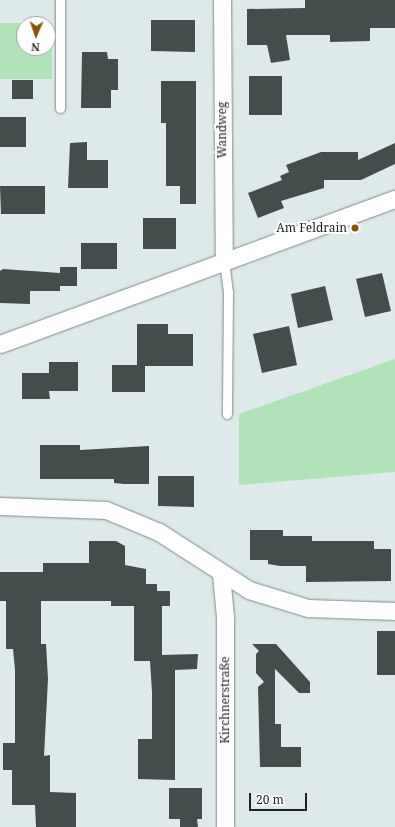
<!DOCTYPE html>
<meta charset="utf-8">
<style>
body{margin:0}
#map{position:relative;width:395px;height:827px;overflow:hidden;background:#dee9ea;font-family:"Noto Serif",serif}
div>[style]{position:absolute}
.green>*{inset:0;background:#b0e4b8}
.building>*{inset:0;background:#444d4b}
.roads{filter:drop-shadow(0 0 1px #818b8c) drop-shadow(0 0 1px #818b8c)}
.service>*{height:9px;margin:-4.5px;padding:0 4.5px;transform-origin:4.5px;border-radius:4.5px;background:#fff}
.minor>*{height:17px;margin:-8.5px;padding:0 8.5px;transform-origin:8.5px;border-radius:8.5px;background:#fff}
.dots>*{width:11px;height:11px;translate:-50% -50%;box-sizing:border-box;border:2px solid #fff;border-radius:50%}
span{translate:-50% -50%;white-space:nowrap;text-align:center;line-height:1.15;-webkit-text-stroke:4px #fff;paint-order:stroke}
.street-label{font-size:12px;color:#1d2121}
.poi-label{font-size:12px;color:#1d2121}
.right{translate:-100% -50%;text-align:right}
.north{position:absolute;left:16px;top:16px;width:40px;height:40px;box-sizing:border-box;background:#fff;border:1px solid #a5a6a6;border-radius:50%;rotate:182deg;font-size:11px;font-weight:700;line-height:16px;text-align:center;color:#1d2121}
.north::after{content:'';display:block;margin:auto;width:14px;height:18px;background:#8a5403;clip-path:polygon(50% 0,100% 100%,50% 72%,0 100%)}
.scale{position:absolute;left:249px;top:793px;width:58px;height:18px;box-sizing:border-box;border:2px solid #1d2121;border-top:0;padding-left:5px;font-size:12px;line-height:14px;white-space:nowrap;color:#1d2121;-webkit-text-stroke:3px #fff;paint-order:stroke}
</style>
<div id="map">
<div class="green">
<div style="clip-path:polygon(evenodd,0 23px,52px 23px,52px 79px,0 79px,0 23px,24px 24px,48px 24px,48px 48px,24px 48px,24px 24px)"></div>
<div style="clip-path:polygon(395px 359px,395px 472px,239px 485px,239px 414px)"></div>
</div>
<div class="building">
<div style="clip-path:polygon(305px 0,395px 0,395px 28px,370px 28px,370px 41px,330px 42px,330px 35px,286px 35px,290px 60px,271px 63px,267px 45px,247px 45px,247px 9px,305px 8px)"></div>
<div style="clip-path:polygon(151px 20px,195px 20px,195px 52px,151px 51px)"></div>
<div style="clip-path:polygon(82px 52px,107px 52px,108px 59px,118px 59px,118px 90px,111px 90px,111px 108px,81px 108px)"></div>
<div style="clip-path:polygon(249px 76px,282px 76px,282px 115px,249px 115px)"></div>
<div style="clip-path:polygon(12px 80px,33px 80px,33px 99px,12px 99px)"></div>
<div style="clip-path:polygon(161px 81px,196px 81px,196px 204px,180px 204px,180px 186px,166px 186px,166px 123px,161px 123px)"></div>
<div style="clip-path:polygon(0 117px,26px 117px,26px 147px,0 147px)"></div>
<div style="clip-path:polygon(87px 142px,87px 160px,108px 160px,108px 188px,68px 188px,70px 143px)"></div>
<div style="clip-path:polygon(395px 143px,395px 164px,361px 180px,324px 180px,324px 188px,281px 201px,284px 208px,258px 218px,248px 193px,282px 180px,280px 176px,289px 172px,286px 165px,321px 152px,358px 152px,358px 160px)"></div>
<div style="clip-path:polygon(0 186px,45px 186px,45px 214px,1px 214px)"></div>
<div style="clip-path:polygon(143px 218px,176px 218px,176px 249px,143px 249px)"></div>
<div style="clip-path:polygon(81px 243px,117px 243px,117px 269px,81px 269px)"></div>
<div style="clip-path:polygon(60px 267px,77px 267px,77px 286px,60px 286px)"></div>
<div style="clip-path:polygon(3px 269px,60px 273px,60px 291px,30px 291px,30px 304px,0 303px,0 271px)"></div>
<div style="clip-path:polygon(382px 273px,391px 311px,365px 317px,356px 279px)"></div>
<div style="clip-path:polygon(325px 286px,333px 320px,298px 328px,291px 294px)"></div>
<div style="clip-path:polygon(137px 324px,168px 324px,168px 334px,193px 334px,193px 366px,145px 366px,145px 392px,112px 392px,112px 365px,137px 365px)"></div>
<div style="clip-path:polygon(289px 326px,297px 365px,262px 373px,253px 334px)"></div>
<div style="clip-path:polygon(49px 362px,78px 362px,78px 391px,49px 391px,50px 399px,22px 399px,22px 373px,49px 373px)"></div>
<div style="clip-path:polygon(40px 445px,80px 445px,80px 450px,149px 446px,149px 484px,124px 484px,114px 483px,114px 479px,40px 479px)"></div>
<div style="clip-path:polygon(158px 476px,194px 476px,194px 507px,158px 506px)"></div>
<div style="clip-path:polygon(250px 530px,283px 530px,283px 536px,312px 536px,312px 541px,374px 541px,374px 549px,391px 549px,391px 581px,306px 582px,306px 566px,280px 566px,268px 564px,268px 560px,250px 560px)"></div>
<div style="clip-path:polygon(89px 541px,116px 541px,125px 546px,125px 565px,146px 569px,146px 584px,157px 584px,157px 591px,170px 591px,170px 606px,162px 606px,162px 655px,198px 654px,197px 669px,175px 670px,175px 780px,138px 779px,138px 739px,152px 739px,152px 692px,150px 661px,134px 661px,134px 606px,111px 606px,111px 601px,41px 601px,41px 644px,46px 644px,48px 679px,44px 756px,50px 755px,50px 792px,76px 793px,76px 827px,36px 827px,35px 805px,12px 805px,12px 770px,3px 770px,3px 743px,15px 743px,15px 670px,13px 649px,6px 649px,6px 601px,0 601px,0 572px,43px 572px,43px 563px,89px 563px)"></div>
<div style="clip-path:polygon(377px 631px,395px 631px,395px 675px,377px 675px)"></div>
<div style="clip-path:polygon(252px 644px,276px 644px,310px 682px,310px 693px,299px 693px,275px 669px,275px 724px,281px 724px,281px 747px,301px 747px,301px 767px,260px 767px,258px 687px,264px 682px,256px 673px,256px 654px,259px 651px)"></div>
<div style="clip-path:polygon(169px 788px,202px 788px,202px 819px,197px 819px,198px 827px,180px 827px,180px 819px,169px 819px)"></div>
</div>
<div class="roads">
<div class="service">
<div style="left:60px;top:0;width:108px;rotate:90deg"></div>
<div style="left:224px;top:260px;width:32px;rotate:83deg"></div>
<div style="left:228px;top:292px;width:122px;rotate:90.5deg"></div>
</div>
<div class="minor">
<div style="left:222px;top:0;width:260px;rotate:89.6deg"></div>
<div style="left:0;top:344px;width:421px;rotate:-20.2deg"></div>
<div style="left:0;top:506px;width:106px;rotate:2.2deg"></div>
<div style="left:106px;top:510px;width:57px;rotate:22.5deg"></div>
<div style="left:159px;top:532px;width:107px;rotate:32.8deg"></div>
<div style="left:249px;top:590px;width:62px;rotate:17deg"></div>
<div style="left:308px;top:608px;width:87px;rotate:2deg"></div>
<div style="left:221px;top:574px;width:43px;rotate:84.7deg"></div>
<div style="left:225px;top:617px;width:210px;rotate:90deg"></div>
</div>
</div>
<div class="dots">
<div style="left:355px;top:228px;background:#8a5403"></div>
</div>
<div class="street-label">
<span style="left:222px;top:130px;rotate:-90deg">Wandweg</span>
<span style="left:225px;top:700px;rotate:-90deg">Kirchnerstraße</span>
</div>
<div class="poi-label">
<span class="right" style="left:347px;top:228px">Am Feldrain</span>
</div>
<div class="north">N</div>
<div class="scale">20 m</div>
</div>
